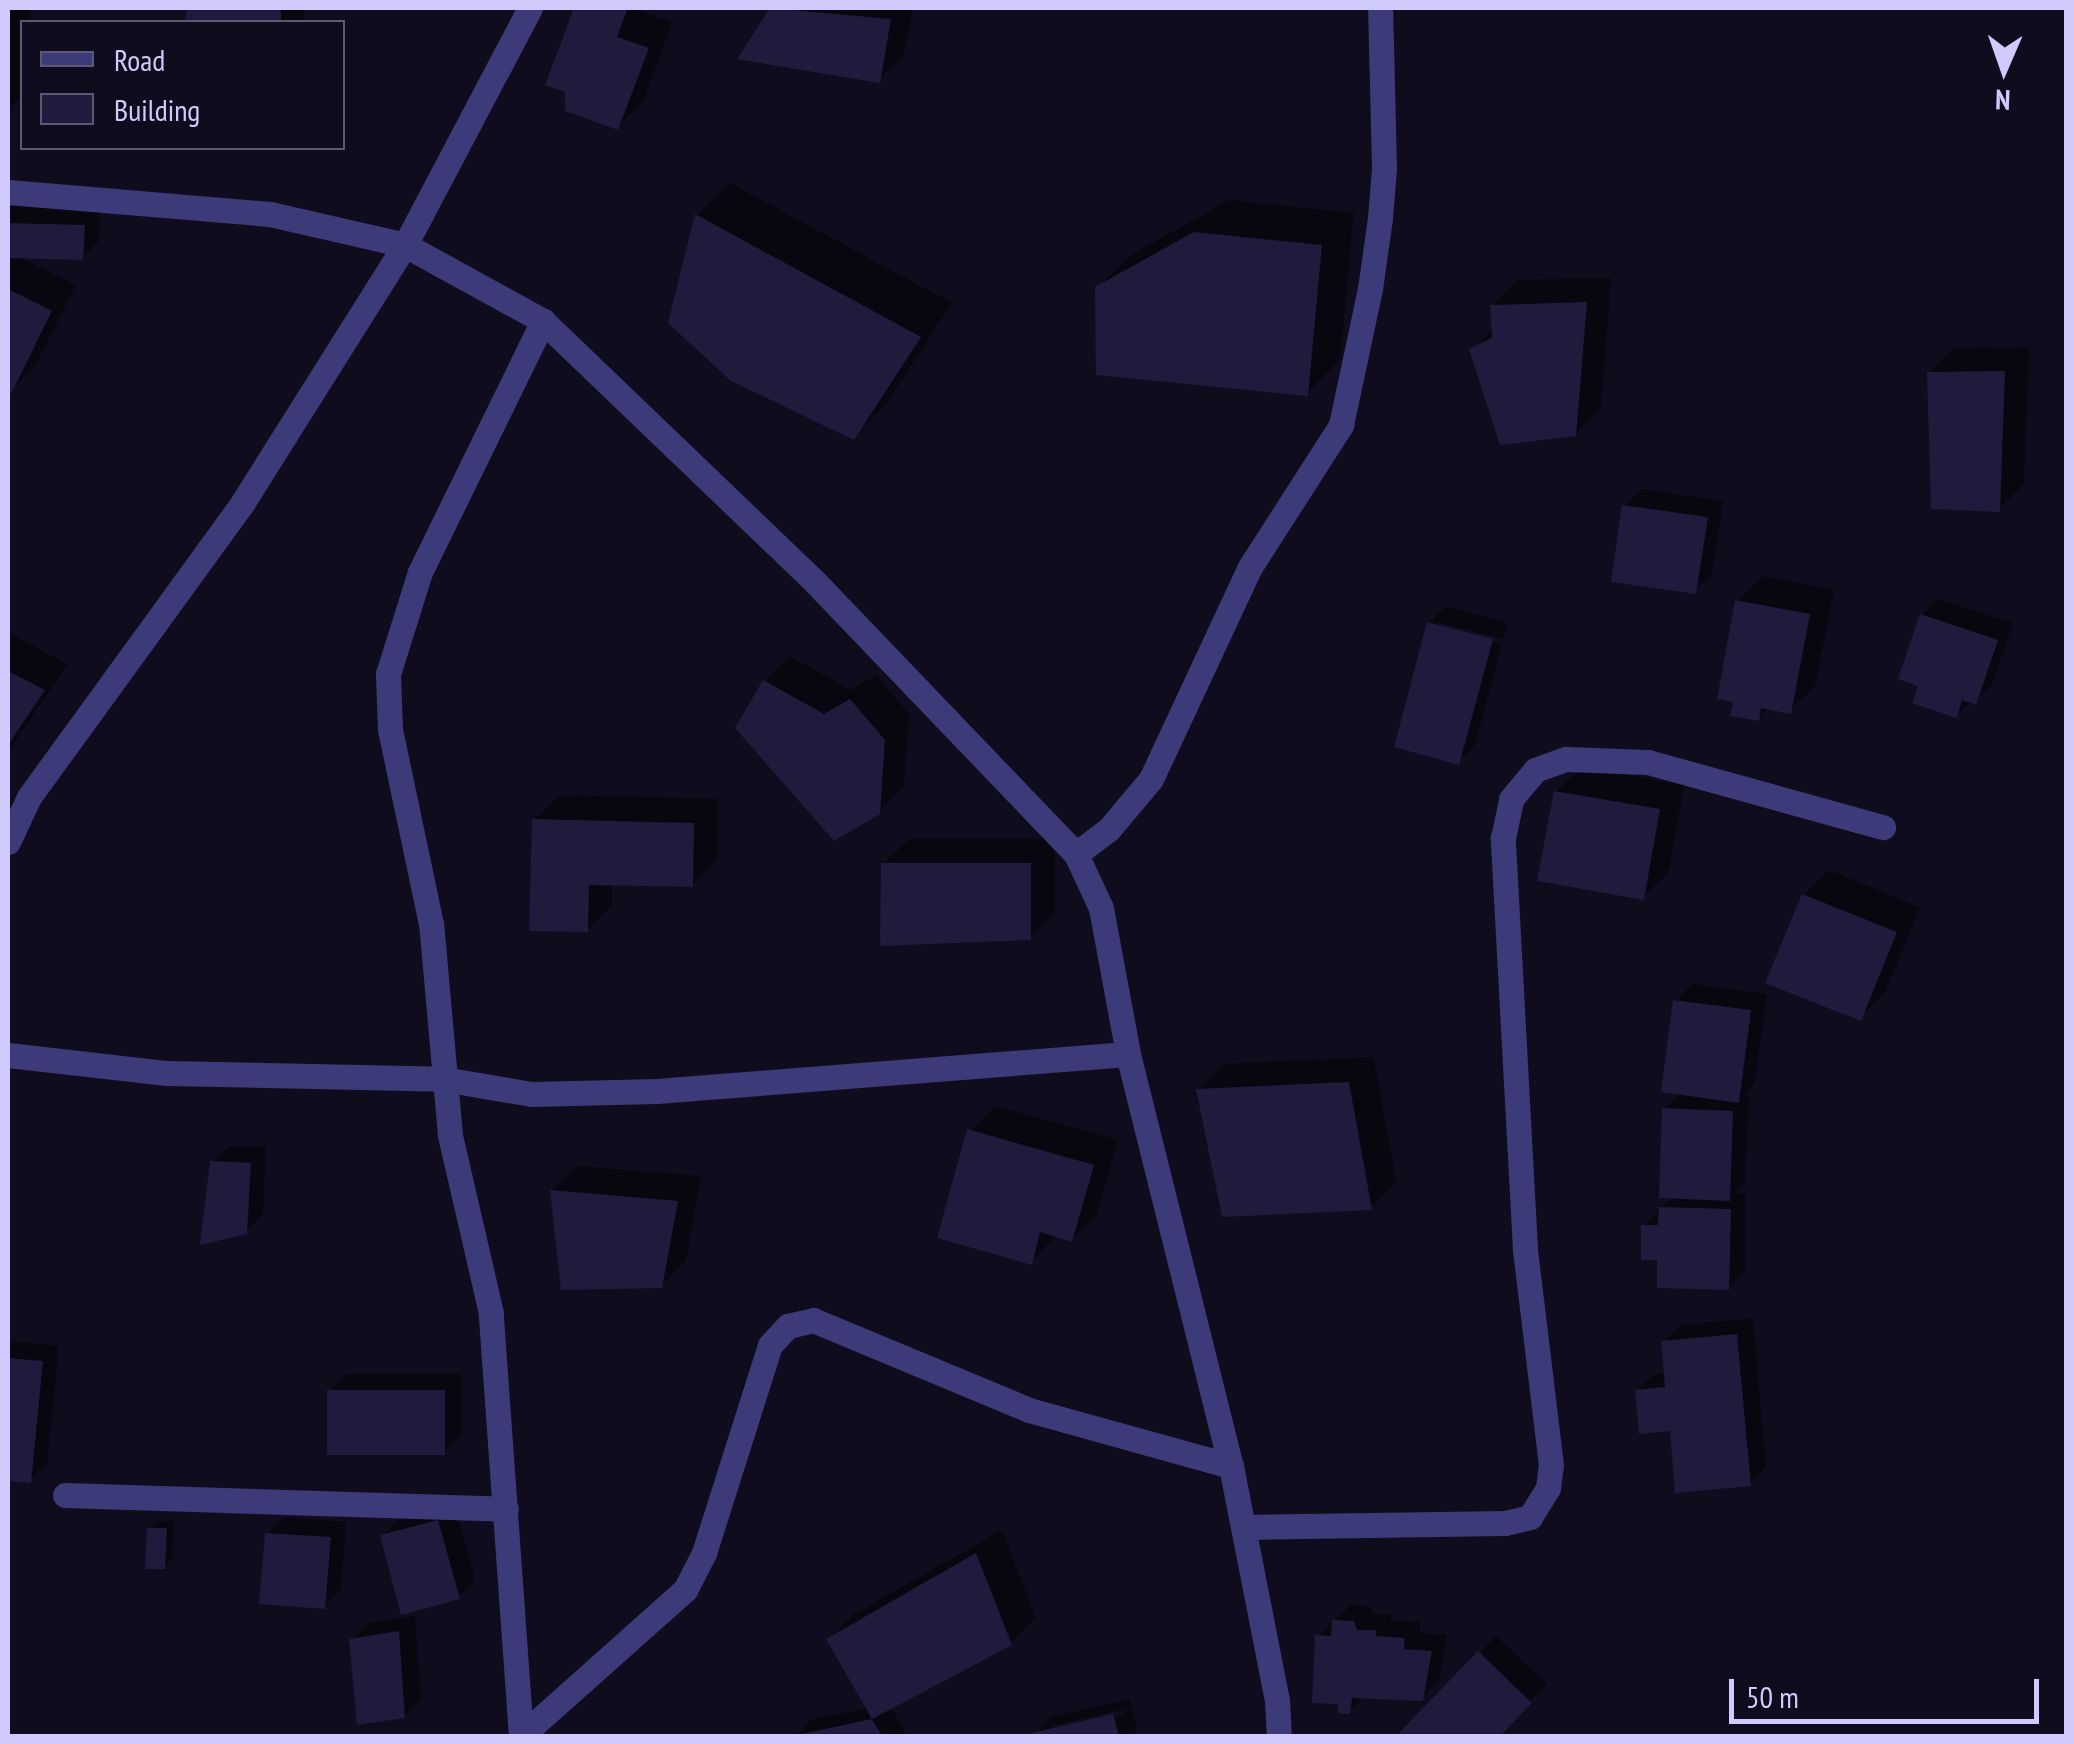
<!DOCTYPE html>
<style>
body{margin:0}
#map{position:relative;width:2074px;height:1744px;overflow:hidden;background:#0f0d1d;font-family:"PT Sans Narrow",sans-serif}
div>[style]{position:absolute}
.shadow>*{inset:0;background:#0007}
.building>*{inset:0;background:#201a3d}
.minor>*{height:25px;margin:-12.5px;padding:0 12.5px;transform-origin:12.5px;border-radius:12.5px;background:#3c3a79}
span{translate:-50% -50%;white-space:nowrap;text-align:center;line-height:1.15;-webkit-text-stroke:8px #0f0d1d;paint-order:stroke}
.frame{position:absolute;inset:0;border:10px solid #d0cbfc;pointer-events:none}
.legend{position:absolute;left:20px;top:20px;width:325px;height:130px;box-sizing:border-box;background:#0f0d1d;border:2px solid #5c5976;margin:0;padding:12px 18px;list-style:none;font-size:30px;color:#d0cbfc}
.legend li{display:flex;align-items:center;gap:20px;height:50px}
.legend b{width:50px;border:2px solid #5c5976}
.north{position:absolute;left:1954px;top:20px;width:100px;height:100px;-webkit-text-stroke:8px #0f0d1d;paint-order:stroke;rotate:182deg;font-size:28px;font-weight:700;line-height:40px;text-align:center;color:#d0cbfc}
.north::after{content:'';display:block;margin:auto;width:35px;height:45px;background:#d0cbfc;clip-path:polygon(50% 0,100% 100%,50% 72%,0 100%)}
.scale{position:absolute;left:1729px;top:1679px;width:310px;height:45px;box-sizing:border-box;border:5px solid #d0cbfc;border-top:0;padding-left:12px;font-size:30px;line-height:35px;white-space:nowrap;color:#d0cbfc;-webkit-text-stroke:8px #0f0d1d;paint-order:stroke}
</style>
<div id="map">
<div class="shadow">
<div style="clip-path:polygon(8px 8px,31px 8px,30px 22px,22px 22px,22px 95px,8px 110px)"></div>
<div style="clip-path:polygon(189px 8px,305px 8px,304px 22px,188px 22px)"></div>
<div style="clip-path:polygon(576px 8px,642px 8px,640px 11px,672px 23px,643px 102px,618px 127px,567px 90px,549px 84px)"></div>
<div style="clip-path:polygon(773px 8px,913px 8px,904px 55px,879px 80px,742px 58px)"></div>
<div style="clip-path:polygon(730px 183px,952px 303px,886px 404px,853px 437px,697px 215px)"></div>
<div style="clip-path:polygon(1229px 200px,1354px 213px,1340px 360px,1307px 393px,1097px 288px,1131px 255px)"></div>
<div style="clip-path:polygon(8px 206px,100px 209px,99px 241px,82px 258px,14px 255px,76px 285px,35px 366px,10px 391px)"></div>
<div style="clip-path:polygon(1611px 278px,1601px 408px,1575px 434px,1472px 350px,1494px 328px,1492px 306px,1518px 280px)"></div>
<div style="clip-path:polygon(2029px 347px,2024px 484px,1999px 509px,1929px 373px,1954px 348px)"></div>
<div style="clip-path:polygon(1641px 489px,1723px 501px,1712px 575px,1695px 591px,1625px 506px)"></div>
<div style="clip-path:polygon(1763px 576px,1834px 590px,1815px 686px,1790px 711px,1769px 707px,1758px 718px,1738px 601px)"></div>
<div style="clip-path:polygon(1938px 599px,2013px 623px,1992px 685px,1956px 715px,1921px 684px,1922px 615px)"></div>
<div style="clip-path:polygon(1446px 606px,1508px 623px,1503px 639px,1437px 622px,1437px 627px,1502px 644px,1475px 745px,1458px 762px,1429px 623px)"></div>
<div style="clip-path:polygon(8px 633px,68px 664px,8px 752px)"></div>
<div style="clip-path:polygon(790px 656px,851px 690px,876px 675px,909px 714px,904px 786px,878px 812px,765px 681px)"></div>
<div style="clip-path:polygon(1581px 767px,1684px 785px,1669px 872px,1643px 897px,1556px 792px)"></div>
<div style="clip-path:polygon(559px 795px,718px 799px,717px 859px,692px 885px,612px 883px,612px 905px,587px 930px,534px 820px)"></div>
<div style="clip-path:polygon(909px 839px,1055px 839px,1055px 912px,1030px 937px,883px 864px)"></div>
<div style="clip-path:polygon(1829px 870px,1920px 907px,1885px 993px,1860px 1018px,1804px 895px)"></div>
<div style="clip-path:polygon(1692px 984px,1767px 994px,1755px 1083px,1744px 1095px,1749px 1095px,1745px 1182px,1734px 1193px,1746px 1193px,1745px 1271px,1728px 1288px,1660px 1258px,1644px 1226px,1673px 1196px,1665px 1109px,1682px 1092px,1676px 1001px)"></div>
<div style="clip-path:polygon(1374px 1057px,1396px 1182px,1371px 1207px,1199px 1089px,1224px 1064px)"></div>
<div style="clip-path:polygon(995px 1106px,1118px 1140px,1097px 1214px,1072px 1239px,1056px 1236px,1031px 1262px,970px 1131px)"></div>
<div style="clip-path:polygon(229px 1146px,266px 1147px,263px 1215px,246px 1232px,212px 1163px)"></div>
<div style="clip-path:polygon(577px 1166px,701px 1176px,686px 1260px,661px 1286px,552px 1191px)"></div>
<div style="clip-path:polygon(1753px 1318px,1766px 1467px,1750px 1483px,1672px 1429px,1637px 1391px,1654px 1374px,1666px 1373px,1664px 1342px,1681px 1325px)"></div>
<div style="clip-path:polygon(8px 1341px,59px 1346px,47px 1464px,30px 1480px,8px 1478px)"></div>
<div style="clip-path:polygon(346px 1374px,461px 1374px,461px 1435px,444px 1452px,329px 1391px)"></div>
<div style="clip-path:polygon(455px 1505px,475px 1580px,458px 1597px,382px 1536px,399px 1519px)"></div>
<div style="clip-path:polygon(284px 1517px,346px 1522px,341px 1590px,324px 1607px,267px 1534px)"></div>
<div style="clip-path:polygon(157px 1521px,174px 1521px,172px 1559px,164px 1567px,149px 1529px)"></div>
<div style="clip-path:polygon(1002px 1530px,1036px 1618px,1011px 1643px,891px 1707px,907px 1736px,796px 1736px,812px 1719px,869px 1708px,829px 1639px,854px 1614px)"></div>
<div style="clip-path:polygon(1351px 1605px,1370px 1606px,1373px 1614px,1392px 1615px,1391px 1621px,1420px 1622px,1420px 1633px,1447px 1635px,1439px 1681px,1422px 1698px,1365px 1696px,1349px 1711px,1318px 1636px)"></div>
<div style="clip-path:polygon(415px 1616px,421px 1699px,404px 1716px,352px 1640px,369px 1623px)"></div>
<div style="clip-path:polygon(1496px 1636px,1547px 1684px,1497px 1736px,1400px 1736px)"></div>
<div style="clip-path:polygon(evenodd,1130px 1699px,1137px 1730px,1130px 1736px,1035px 1736px,1051px 1717px,1130px 1699px,1125px 1709px,1126px 1714px,1051px 1731px,1051px 1726px,1125px 1709px)"></div>
</div>
<div class="building">
<div style="clip-path:polygon(187px 8px,272px 8px,281px 11px,281px 22px,185px 22px)"></div>
<div style="clip-path:polygon(574px 8px,627px 10px,617px 37px,649px 48px,618px 130px,565px 111px,565px 92px,545px 85px)"></div>
<div style="clip-path:polygon(770px 8px,891px 19px,880px 83px,737px 59px)"></div>
<div style="clip-path:polygon(695px 214px,921px 337px,854px 440px,731px 381px,668px 323px)"></div>
<div style="clip-path:polygon(8px 223px,85px 225px,83px 260px,8px 258px)"></div>
<div style="clip-path:polygon(1194px 232px,1322px 245px,1308px 396px,1096px 375px,1095px 287px)"></div>
<div style="clip-path:polygon(8px 289px,52px 311px,11px 394px,8px 392px)"></div>
<div style="clip-path:polygon(1587px 302px,1576px 436px,1500px 445px,1469px 349px,1492px 338px,1490px 305px)"></div>
<div style="clip-path:polygon(2005px 371px,2000px 512px,1931px 509px,1927px 372px)"></div>
<div style="clip-path:polygon(1622px 505px,1708px 517px,1696px 594px,1611px 582px)"></div>
<div style="clip-path:polygon(1735px 600px,1810px 614px,1791px 714px,1761px 708px,1759px 721px,1730px 716px,1733px 702px,1717px 699px)"></div>
<div style="clip-path:polygon(1920px 614px,1998px 640px,1976px 705px,1962px 700px,1957px 718px,1912px 703px,1918px 686px,1898px 679px)"></div>
<div style="clip-path:polygon(1427px 622px,1493px 639px,1459px 765px,1394px 747px)"></div>
<div style="clip-path:polygon(8px 671px,45px 690px,8px 745px)"></div>
<div style="clip-path:polygon(763px 680px,824px 714px,850px 699px,885px 740px,880px 814px,834px 841px,735px 728px)"></div>
<div style="clip-path:polygon(1554px 791px,1660px 809px,1644px 900px,1537px 881px)"></div>
<div style="clip-path:polygon(532px 819px,694px 823px,693px 887px,589px 885px,588px 932px,529px 931px)"></div>
<div style="clip-path:polygon(881px 863px,1031px 863px,1031px 940px,880px 946px)"></div>
<div style="clip-path:polygon(1802px 894px,1897px 932px,1861px 1021px,1765px 983px)"></div>
<div style="clip-path:polygon(1673px 1000px,1751px 1010px,1739px 1103px,1661px 1092px)"></div>
<div style="clip-path:polygon(1349px 1082px,1372px 1210px,1222px 1217px,1196px 1089px)"></div>
<div style="clip-path:polygon(1662px 1108px,1733px 1111px,1730px 1201px,1659px 1198px)"></div>
<div style="clip-path:polygon(967px 1129px,1094px 1165px,1072px 1242px,1040px 1232px,1032px 1265px,937px 1238px)"></div>
<div style="clip-path:polygon(210px 1161px,251px 1163px,247px 1234px,200px 1245px)"></div>
<div style="clip-path:polygon(550px 1190px,678px 1201px,662px 1288px,561px 1290px)"></div>
<div style="clip-path:polygon(1659px 1207px,1731px 1209px,1729px 1290px,1657px 1288px,1657px 1260px,1641px 1260px,1641px 1225px,1658px 1225px)"></div>
<div style="clip-path:polygon(1737px 1334px,1751px 1486px,1675px 1493px,1670px 1431px,1639px 1434px,1635px 1390px,1665px 1387px,1661px 1341px)"></div>
<div style="clip-path:polygon(8px 1358px,43px 1361px,31px 1483px,8px 1481px)"></div>
<div style="clip-path:polygon(327px 1390px,445px 1390px,445px 1455px,327px 1455px)"></div>
<div style="clip-path:polygon(438px 1520px,460px 1599px,401px 1615px,380px 1535px)"></div>
<div style="clip-path:polygon(147px 1528px,167px 1528px,165px 1569px,145px 1569px)"></div>
<div style="clip-path:polygon(265px 1533px,331px 1537px,325px 1609px,259px 1604px)"></div>
<div style="clip-path:polygon(976px 1553px,1012px 1645px,872px 1719px,882px 1736px,792px 1736px,872px 1719px,826px 1639px)"></div>
<div style="clip-path:polygon(1332px 1620px,1354px 1621px,1357px 1630px,1376px 1630px,1376px 1636px,1405px 1638px,1404px 1649px,1432px 1651px,1423px 1701px,1352px 1698px,1350px 1714px,1338px 1713px,1338px 1704px,1312px 1703px,1315px 1635px,1331px 1636px)"></div>
<div style="clip-path:polygon(399px 1631px,405px 1718px,357px 1725px,349px 1639px)"></div>
<div style="clip-path:polygon(1478px 1651px,1532px 1703px,1500px 1736px,1396px 1736px)"></div>
<div style="clip-path:polygon(1113px 1714px,1119px 1736px,1033px 1736px,1032px 1733px)"></div>
</div>
<div class="minor">
<div style="left:8px;top:192px;width:263px;rotate:4.8deg"></div>
<div style="left:270px;top:214px;width:139px;rotate:12.9deg"></div>
<div style="left:405px;top:245px;width:158px;rotate:28.8deg"></div>
<div style="left:543px;top:321px;width:377px;rotate:43.8deg"></div>
<div style="left:815px;top:582px;width:377px;rotate:46.2deg"></div>
<div style="left:1076px;top:854px;width:60px;rotate:65.2deg"></div>
<div style="left:1101px;top:908px;width:148px;rotate:79.5deg"></div>
<div style="left:1128px;top:1054px;width:425px;rotate:76deg"></div>
<div style="left:1231px;top:1466px;width:238px;rotate:78.9deg"></div>
<div style="left:1277px;top:1700px;width:36px;rotate:87deg"></div>
<div style="left:8px;top:842px;width:50px;rotate:-65deg"></div>
<div style="left:29px;top:797px;width:364px;rotate:-54deg"></div>
<div style="left:243px;top:502px;width:304px;rotate:-57.8deg"></div>
<div style="left:405px;top:245px;width:268px;rotate:-62.2deg"></div>
<div style="left:1076px;top:854px;width:41px;rotate:-37.1deg"></div>
<div style="left:1109px;top:829px;width:65px;rotate:-50deg"></div>
<div style="left:1151px;top:779px;width:234px;rotate:-65deg"></div>
<div style="left:1250px;top:567px;width:169px;rotate:-57.3deg"></div>
<div style="left:1341px;top:425px;width:139px;rotate:-78deg"></div>
<div style="left:1370px;top:289px;width:72px;rotate:-82deg"></div>
<div style="left:1380px;top:218px;width:50px;rotate:-85.4deg"></div>
<div style="left:1384px;top:168px;width:160px;rotate:-91.4deg"></div>
<div style="left:8px;top:1055px;width:160px;rotate:6.5deg"></div>
<div style="left:167px;top:1073px;width:276px;rotate:1.2deg"></div>
<div style="left:443px;top:1079px;width:90px;rotate:9.6deg"></div>
<div style="left:532px;top:1094px;width:125px;rotate:-1.4deg"></div>
<div style="left:657px;top:1091px;width:472px;rotate:-4.5deg"></div>
<div style="left:65px;top:1495px;width:441px;rotate:1.8deg"></div>
<div style="left:1245px;top:1527px;width:260px;rotate:-0.9deg"></div>
<div style="left:1505px;top:1523px;width:26px;rotate:-13deg"></div>
<div style="left:1530px;top:1517px;width:34px;rotate:-58deg"></div>
<div style="left:1548px;top:1488px;width:23px;rotate:-83deg"></div>
<div style="left:1551px;top:1465px;width:218px;rotate:-96.9deg"></div>
<div style="left:1525px;top:1249px;width:412px;rotate:-93.1deg"></div>
<div style="left:1503px;top:838px;width:40px;rotate:-78deg"></div>
<div style="left:1511px;top:799px;width:38px;rotate:-50deg"></div>
<div style="left:1535px;top:770px;width:33px;rotate:-20deg"></div>
<div style="left:1566px;top:759px;width:82px;rotate:2.1deg"></div>
<div style="left:1648px;top:762px;width:244px;rotate:15.5deg"></div>
<div style="left:521px;top:1736px;width:424px;rotate:-94.1deg"></div>
<div style="left:491px;top:1313px;width:183px;rotate:-103deg"></div>
<div style="left:450px;top:1135px;width:212px;rotate:-95.1deg"></div>
<div style="left:431px;top:924px;width:199px;rotate:-101.9deg"></div>
<div style="left:390px;top:729px;width:55px;rotate:-92.1deg"></div>
<div style="left:388px;top:674px;width:107px;rotate:-72.6deg"></div>
<div style="left:420px;top:572px;width:280px;rotate:-63.9deg"></div>
<div style="left:521px;top:1736px;width:220px;rotate:-41.7deg"></div>
<div style="left:685px;top:1590px;width:42px;rotate:-62.8deg"></div>
<div style="left:704px;top:1553px;width:218px;rotate:-72.4deg"></div>
<div style="left:770px;top:1345px;width:26px;rotate:-47deg"></div>
<div style="left:788px;top:1326px;width:26px;rotate:-13deg"></div>
<div style="left:813px;top:1320px;width:234px;rotate:22.6deg"></div>
<div style="left:1029px;top:1410px;width:210px;rotate:15.5deg"></div>
</div>
<div class="frame"></div>
<ul class="legend">
<li><b style="height:12px;background:#3c3a79"></b>Road</li>
<li><b style="height:28px;background:#201a3d"></b>Building</li>
</ul>
<div class="north">N</div>
<div class="scale">50 m</div>
</div>
